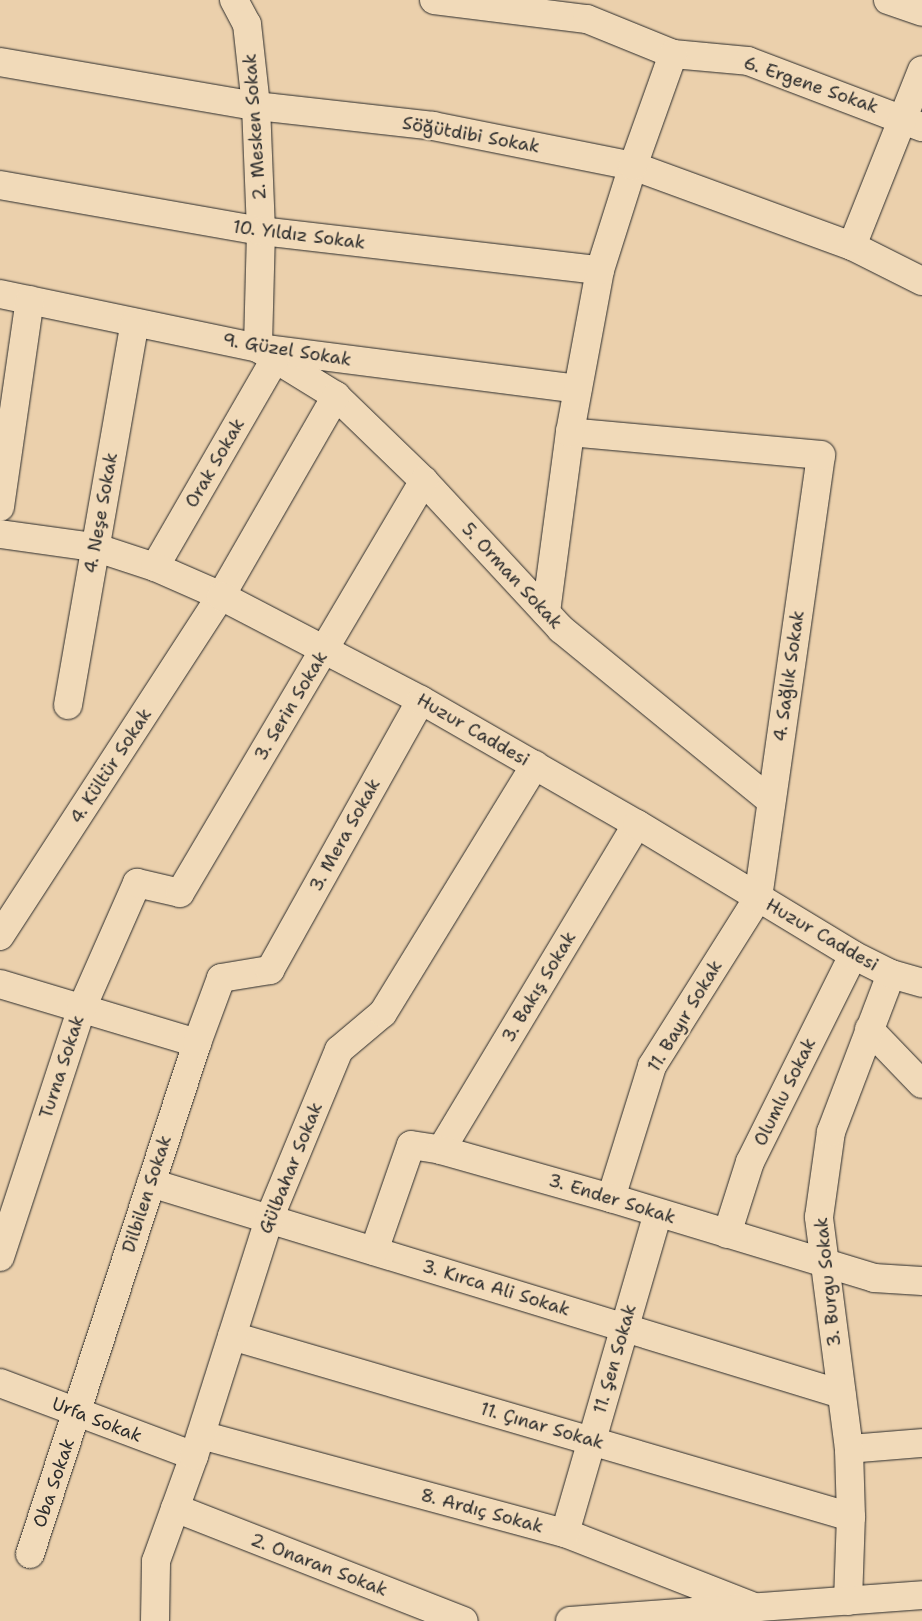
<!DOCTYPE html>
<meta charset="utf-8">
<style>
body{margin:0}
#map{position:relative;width:922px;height:1621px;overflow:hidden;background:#ebd0ac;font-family:"Shantell Sans",sans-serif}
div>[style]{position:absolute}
.roads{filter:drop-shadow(0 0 1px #2b2b2b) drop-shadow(0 0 1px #2b2b2b)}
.street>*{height:28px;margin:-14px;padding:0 14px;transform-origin:14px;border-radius:14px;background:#f1dab9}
.secondary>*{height:28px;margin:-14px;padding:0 14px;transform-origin:14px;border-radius:14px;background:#f1dab9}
span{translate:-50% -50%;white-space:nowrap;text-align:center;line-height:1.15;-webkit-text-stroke:4.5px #f1dab9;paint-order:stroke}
.street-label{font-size:18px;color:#2b2b2b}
</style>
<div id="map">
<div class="roads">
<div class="street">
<div style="left:234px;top:0;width:27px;rotate:62deg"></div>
<div style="left:247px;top:24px;width:82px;rotate:83.7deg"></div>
<div style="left:256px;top:106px;width:125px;rotate:87.7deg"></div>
<div style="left:261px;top:231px;width:117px;rotate:91.5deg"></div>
<div style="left:258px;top:348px;width:92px;rotate:31.6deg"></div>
<div style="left:336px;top:396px;width:122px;rotate:44deg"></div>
<div style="left:424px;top:481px;width:202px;rotate:47.2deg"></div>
<div style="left:561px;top:629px;width:271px;rotate:39.3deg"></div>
<div style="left:434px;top:0;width:154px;rotate:7.1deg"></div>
<div style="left:587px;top:19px;width:93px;rotate:22.1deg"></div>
<div style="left:673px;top:54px;width:75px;rotate:5.3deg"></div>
<div style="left:748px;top:61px;width:186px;rotate:20.8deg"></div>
<div style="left:888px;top:0;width:36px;rotate:19deg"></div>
<div style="left:0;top:62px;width:260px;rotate:9.8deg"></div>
<div style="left:256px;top:106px;width:178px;rotate:6.4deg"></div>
<div style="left:433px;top:126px;width:204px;rotate:11.3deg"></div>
<div style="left:633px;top:166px;width:233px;rotate:20.1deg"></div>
<div style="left:852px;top:246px;width:78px;rotate:26.6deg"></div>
<div style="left:0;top:185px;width:265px;rotate:10deg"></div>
<div style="left:261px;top:231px;width:341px;rotate:6.6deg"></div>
<div style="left:852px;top:246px;width:189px;rotate:-68.3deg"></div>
<div style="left:0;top:294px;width:264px;rotate:11.8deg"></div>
<div style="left:258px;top:348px;width:322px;rotate:7.3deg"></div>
<div style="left:0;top:507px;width:209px;rotate:-81.8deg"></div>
<div style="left:155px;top:567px;width:240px;rotate:-60deg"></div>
<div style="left:546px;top:612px;width:182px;rotate:-82.4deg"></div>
<div style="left:68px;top:705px;width:388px;rotate:-80.1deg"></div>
<div style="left:0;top:936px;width:406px;rotate:-57deg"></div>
<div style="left:221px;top:596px;width:231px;rotate:-60.1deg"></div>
<div style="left:0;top:984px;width:206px;rotate:16.7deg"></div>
<div style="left:869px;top:1029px;width:76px;rotate:46.1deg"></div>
<div style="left:441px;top:1150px;width:380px;rotate:-59deg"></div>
<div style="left:151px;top:1183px;width:722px;rotate:17deg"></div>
<div style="left:611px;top:1198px;width:138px;rotate:-72.7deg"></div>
<div style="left:652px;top:1066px;width:199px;rotate:-57.8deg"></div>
<div style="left:758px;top:898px;width:447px;rotate:-81.9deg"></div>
<div style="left:821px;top:455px;width:252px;rotate:-174.8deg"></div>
<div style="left:570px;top:432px;width:165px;rotate:-79.5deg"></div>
<div style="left:600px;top:270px;width:109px;rotate:-72.4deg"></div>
<div style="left:633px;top:166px;width:119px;rotate:-70.3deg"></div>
<div style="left:727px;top:1234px;width:76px;rotate:-72.3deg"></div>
<div style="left:750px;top:1162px;width:231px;rotate:-63.5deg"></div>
<div style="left:374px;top:1251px;width:112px;rotate:-70.8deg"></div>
<div style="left:411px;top:1145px;width:30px;rotate:9deg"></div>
<div style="left:441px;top:1150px;width:177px;rotate:15.8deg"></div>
<div style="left:611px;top:1198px;width:275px;rotate:16.9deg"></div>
<div style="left:874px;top:1278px;width:48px;rotate:3.6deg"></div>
<div style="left:0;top:1257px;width:260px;rotate:-71.8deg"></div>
<div style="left:81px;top:1010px;width:139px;rotate:-66.2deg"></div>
<div style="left:137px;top:883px;width:44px;rotate:13.1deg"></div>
<div style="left:180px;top:893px;width:479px;rotate:-59.4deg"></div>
<div style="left:232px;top:1336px;width:645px;rotate:16.3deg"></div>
<div style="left:0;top:1383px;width:207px;rotate:20.6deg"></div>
<div style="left:201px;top:1435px;width:377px;rotate:15.1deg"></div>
<div style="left:565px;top:1533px;width:205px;rotate:21.4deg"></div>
<div style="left:849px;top:1449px;width:73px;rotate:-4.7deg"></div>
<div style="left:175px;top:1508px;width:310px;rotate:21.4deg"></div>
<div style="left:565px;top:1533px;width:333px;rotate:-73.8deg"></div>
<div style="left:30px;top:1554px;width:538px;rotate:-71.9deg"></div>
<div style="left:197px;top:1043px;width:69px;rotate:-69.7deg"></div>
<div style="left:221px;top:978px;width:50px;rotate:-9.3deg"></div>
<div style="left:270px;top:970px;width:309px;rotate:-60.8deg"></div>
<div style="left:848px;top:1601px;width:84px;rotate:-88deg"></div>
<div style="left:851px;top:1517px;width:68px;rotate:-91.7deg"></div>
<div style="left:849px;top:1449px;width:234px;rotate:-97.4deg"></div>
<div style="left:819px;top:1217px;width:86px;rotate:-82deg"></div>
<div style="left:831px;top:1132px;width:169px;rotate:-69.2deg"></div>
<div style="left:155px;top:1621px;width:60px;rotate:-89deg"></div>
<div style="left:156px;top:1561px;width:112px;rotate:-70.1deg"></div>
<div style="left:194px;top:1456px;width:249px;rotate:-72.4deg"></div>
<div style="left:269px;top:1219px;width:183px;rotate:-67.5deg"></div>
<div style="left:339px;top:1050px;width:57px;rotate:-40.1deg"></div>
<div style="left:383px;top:1013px;width:291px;rotate:-58.5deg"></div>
<div style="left:570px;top:1621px;width:353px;rotate:-4.2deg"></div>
</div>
<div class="secondary">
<div style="left:0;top:534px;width:95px;rotate:7.9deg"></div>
<div style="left:94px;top:547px;width:64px;rotate:18.2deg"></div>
<div style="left:155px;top:567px;width:72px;rotate:23.7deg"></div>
<div style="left:221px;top:596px;width:225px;rotate:27.5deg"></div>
<div style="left:421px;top:700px;width:249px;rotate:29.9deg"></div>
<div style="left:637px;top:824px;width:253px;rotate:31.2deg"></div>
<div style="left:853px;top:955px;width:42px;rotate:26.6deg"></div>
<div style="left:891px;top:974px;width:32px;rotate:16deg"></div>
</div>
</div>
<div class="street-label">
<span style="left:811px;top:85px;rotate:19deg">6. Ergene Sokak</span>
<span style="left:255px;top:127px;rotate:-94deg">2. Mesken Sokak</span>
<span style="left:471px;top:135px;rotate:10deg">Söğütdibi Sokak</span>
<span style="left:299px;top:235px;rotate:7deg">10. Yıldız Sokak</span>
<span style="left:287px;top:350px;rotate:9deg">9. Güzel Sokak</span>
<span style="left:215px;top:463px;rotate:-60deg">Orak Sokak</span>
<span style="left:101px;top:513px;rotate:-80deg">4. Neşe Sokak</span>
<span style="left:512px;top:576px;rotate:47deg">5. Orman Sokak</span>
<span style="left:789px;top:676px;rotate:-82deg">4. Sağlık Sokak</span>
<span style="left:291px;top:706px;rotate:-59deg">3. Serin Sokak</span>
<span style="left:473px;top:730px;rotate:30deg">Huzur Caddesi</span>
<span style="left:111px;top:766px;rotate:-57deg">4. Kültür Sokak</span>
<span style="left:345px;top:835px;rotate:-61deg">3. Mera Sokak</span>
<span style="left:822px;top:935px;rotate:30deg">Huzur Caddesi</span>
<span style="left:539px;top:987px;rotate:-59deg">3. Bakış Sokak</span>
<span style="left:685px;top:1016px;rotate:-59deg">11. Bayır Sokak</span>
<span style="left:62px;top:1067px;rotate:-72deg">Turna Sokak</span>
<span style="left:785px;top:1092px;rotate:-64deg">Olumlu Sokak</span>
<span style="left:291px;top:1168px;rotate:-68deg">Gülbahar Sokak</span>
<span style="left:147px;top:1194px;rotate:-72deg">Dilbilen Sokak</span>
<span style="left:612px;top:1199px;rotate:17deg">3. Ender Sokak</span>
<span style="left:828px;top:1282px;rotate:-96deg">3. Burgu Sokak</span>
<span style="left:496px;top:1288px;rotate:17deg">3. Kırca Ali Sokak</span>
<span style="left:615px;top:1359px;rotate:-74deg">11. Şen Sokak</span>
<span style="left:97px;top:1420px;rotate:21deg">Urfa Sokak</span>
<span style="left:542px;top:1426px;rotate:16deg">11. Çınar Sokak</span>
<span style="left:54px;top:1483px;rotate:-71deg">Oba Sokak</span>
<span style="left:482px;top:1511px;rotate:15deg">8. Ardıç Sokak</span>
<span style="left:319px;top:1565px;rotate:21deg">2. Onaran Sokak</span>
</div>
</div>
